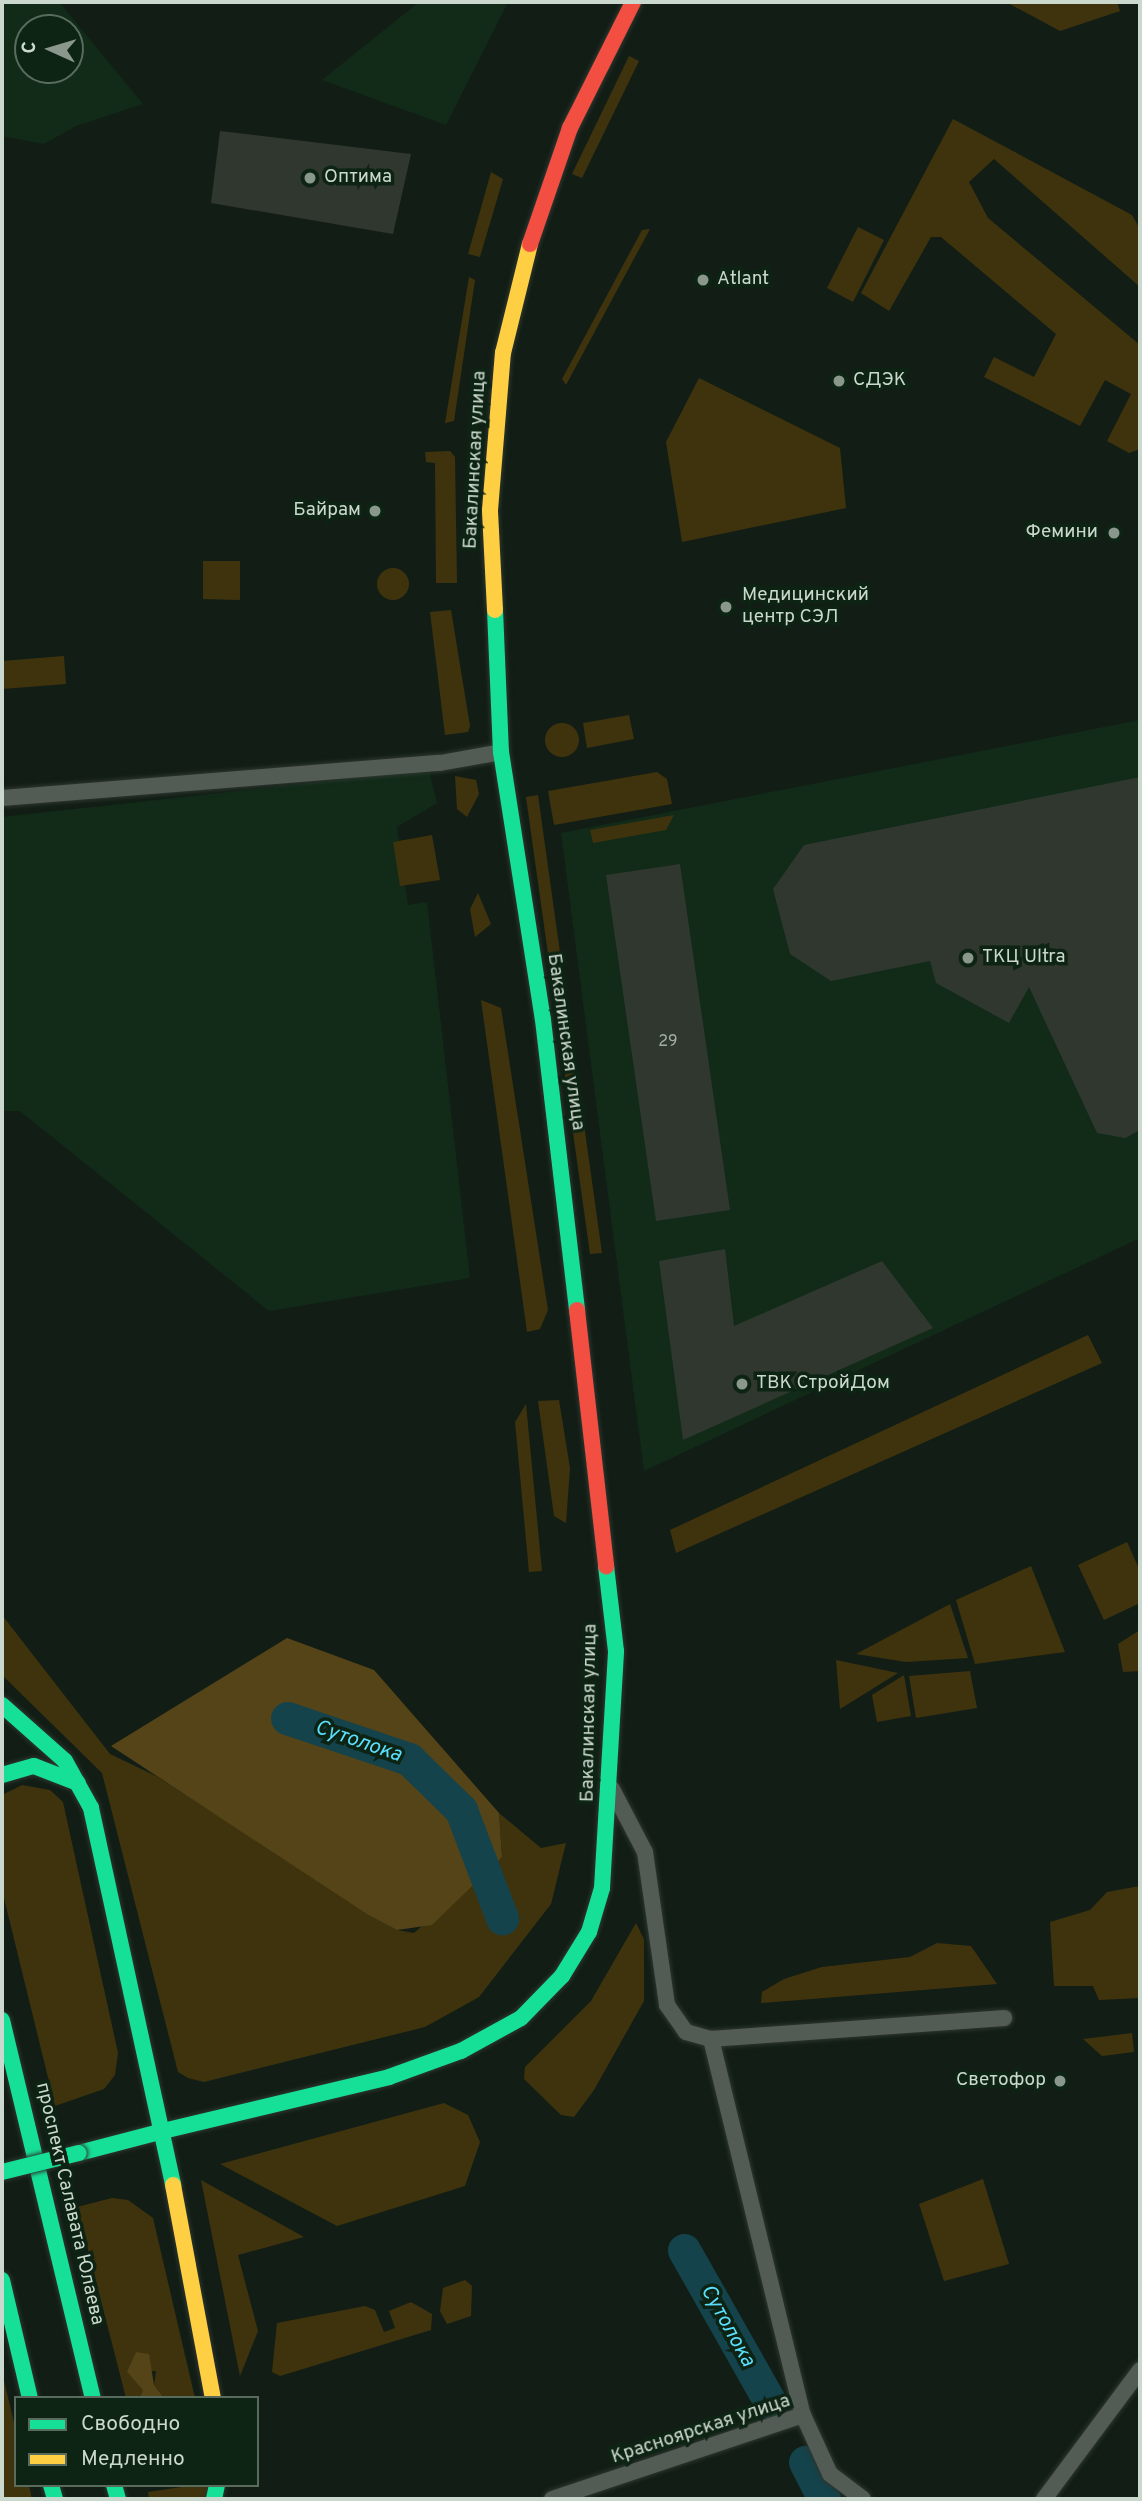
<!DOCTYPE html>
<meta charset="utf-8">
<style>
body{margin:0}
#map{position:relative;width:1142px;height:2501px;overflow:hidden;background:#121e15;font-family:Overpass,sans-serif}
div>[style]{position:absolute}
.built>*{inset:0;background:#112b18}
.green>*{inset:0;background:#3f330e}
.round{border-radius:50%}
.forest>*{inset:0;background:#554417}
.river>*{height:33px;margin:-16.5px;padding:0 16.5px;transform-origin:16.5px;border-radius:16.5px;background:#14434c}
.building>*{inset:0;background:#30372e}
.roads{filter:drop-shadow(0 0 2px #2d362f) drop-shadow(0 0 2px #2d362f)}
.street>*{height:16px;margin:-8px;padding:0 8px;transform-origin:8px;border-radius:8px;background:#535b55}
.fast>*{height:16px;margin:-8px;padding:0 8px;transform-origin:8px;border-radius:8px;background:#16e098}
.slow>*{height:16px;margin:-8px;padding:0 8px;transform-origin:8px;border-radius:8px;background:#ffcf43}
.jam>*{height:16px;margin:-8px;padding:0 8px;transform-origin:8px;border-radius:8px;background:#f24e42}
.bridges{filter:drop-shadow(0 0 2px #2d362f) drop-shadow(0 0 2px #2d362f)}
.fast-bridge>*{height:16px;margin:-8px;padding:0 8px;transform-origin:8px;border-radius:8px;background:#16e098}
.dots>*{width:19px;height:19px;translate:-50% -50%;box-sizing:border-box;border:4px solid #0d2313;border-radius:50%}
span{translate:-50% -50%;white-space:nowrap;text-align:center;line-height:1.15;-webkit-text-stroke:7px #0d2313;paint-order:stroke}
.number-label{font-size:16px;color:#a4b0a5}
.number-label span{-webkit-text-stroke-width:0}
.poi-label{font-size:19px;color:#cbd8cd}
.left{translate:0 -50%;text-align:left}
.right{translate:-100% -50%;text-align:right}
.street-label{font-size:19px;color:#cbd8cd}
.water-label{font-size:21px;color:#59dffc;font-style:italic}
.frame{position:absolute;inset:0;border:4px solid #cbd8cd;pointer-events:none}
.legend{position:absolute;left:14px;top:2396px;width:245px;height:91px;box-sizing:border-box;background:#0d2313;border:2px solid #596b5d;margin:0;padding:9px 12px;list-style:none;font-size:21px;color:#cbd8cd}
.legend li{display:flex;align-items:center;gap:14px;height:35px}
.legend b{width:35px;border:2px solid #596b5d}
.north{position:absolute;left:14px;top:14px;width:70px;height:70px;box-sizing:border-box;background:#0d2313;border:2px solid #596b5d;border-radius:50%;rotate:274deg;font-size:19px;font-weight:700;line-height:28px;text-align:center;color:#cbd8cd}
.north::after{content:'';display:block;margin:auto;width:24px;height:32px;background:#8a978d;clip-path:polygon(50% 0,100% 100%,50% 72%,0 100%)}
</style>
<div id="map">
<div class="built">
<div style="clip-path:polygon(evenodd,2px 2px,59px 2px,143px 104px,76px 126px,44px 144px,2px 136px,2px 2px,70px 28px,70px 70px,28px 70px,28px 28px,70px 28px)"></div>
<div style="clip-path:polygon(419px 2px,508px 2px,446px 125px,322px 80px)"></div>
<div style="clip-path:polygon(1140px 720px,1140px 1238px,644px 1471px,561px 833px)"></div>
<div style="clip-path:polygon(429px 770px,437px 803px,397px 827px,408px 905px,427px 902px,470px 1278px,269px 1311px,20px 1111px,2px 1111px,2px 817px)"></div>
</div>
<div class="green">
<div style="clip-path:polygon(1006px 2px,1117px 2px,1120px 11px,1060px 31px)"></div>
<div style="clip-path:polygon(629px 56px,639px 61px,582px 178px,572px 174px)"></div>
<div style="clip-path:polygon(953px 119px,1132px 215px,1140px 229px,1140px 287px,994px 159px,969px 182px,988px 218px,1140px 345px,1140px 449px,1129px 453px,1107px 441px,1131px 394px,1105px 380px,1080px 426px,984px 377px,994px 357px,1034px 377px,1056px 334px,941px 237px,931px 237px,889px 311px,861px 293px)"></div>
<div style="clip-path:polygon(491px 172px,503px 179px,480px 257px,468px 254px)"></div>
<div style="clip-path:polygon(858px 227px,884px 240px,853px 302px,827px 288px)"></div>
<div style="clip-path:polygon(650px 229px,566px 385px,562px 379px,642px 230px)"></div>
<div style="clip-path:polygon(469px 277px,475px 280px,454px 421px,445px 423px)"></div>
<div style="clip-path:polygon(699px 378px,840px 448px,846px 508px,682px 542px,666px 442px)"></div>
<div style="clip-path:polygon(450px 451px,455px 457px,457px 583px,436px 583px,435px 463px,426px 462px,425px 452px)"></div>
<div style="clip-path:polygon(203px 561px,240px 561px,240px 600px,203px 599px)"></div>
<div class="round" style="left:377px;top:568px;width:32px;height:32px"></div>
<div style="clip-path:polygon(451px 610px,470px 726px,468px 732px,445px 735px,430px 612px)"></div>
<div style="clip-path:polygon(64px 656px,66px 684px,2px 689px,2px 661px)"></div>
<div style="clip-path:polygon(629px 715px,634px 739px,587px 748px,583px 723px)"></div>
<div class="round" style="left:545px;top:723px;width:34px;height:34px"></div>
<div style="clip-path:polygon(657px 772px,667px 779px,672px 804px,554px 825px,548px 791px)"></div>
<div style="clip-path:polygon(455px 776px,476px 780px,479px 794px,467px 817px,457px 809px)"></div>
<div style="clip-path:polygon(538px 795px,602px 1253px,590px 1254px,526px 797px)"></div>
<div style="clip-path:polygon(674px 815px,666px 830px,593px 843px,590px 830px)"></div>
<div style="clip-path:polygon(432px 835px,440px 880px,400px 886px,393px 842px)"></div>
<div style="clip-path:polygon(478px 893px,491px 924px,475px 937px,470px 909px)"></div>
<div style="clip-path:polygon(481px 1000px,501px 1008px,548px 1310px,540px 1329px,527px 1332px)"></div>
<div style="clip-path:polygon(1088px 1335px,1102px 1363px,676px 1553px,670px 1530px)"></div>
<div style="clip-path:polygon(559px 1400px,570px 1468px,566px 1523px,554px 1516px,538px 1401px)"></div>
<div style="clip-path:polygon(526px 1404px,542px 1571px,529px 1572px,515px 1422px)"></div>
<div style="clip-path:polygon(1127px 1542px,1140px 1571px,1140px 1603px,1104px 1620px,1078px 1565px)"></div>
<div style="clip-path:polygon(1031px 1566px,1065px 1652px,975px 1664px,956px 1600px)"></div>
<div style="clip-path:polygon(950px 1604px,968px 1658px,906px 1662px,856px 1654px)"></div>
<div style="clip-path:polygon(2px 1615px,110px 1754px,156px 1776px,397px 1930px,414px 1933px,502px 1857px,499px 1813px,541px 1848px,566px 1843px,551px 1904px,479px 1997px,425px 2027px,204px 2082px,188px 2078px,178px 2072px,102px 1773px,2px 1675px)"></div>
<div style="clip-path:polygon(1140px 1630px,1140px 1671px,1123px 1672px,1118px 1644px)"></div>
<div style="clip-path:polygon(836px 1660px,898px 1673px,840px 1709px)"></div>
<div style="clip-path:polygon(970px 1671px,977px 1708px,916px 1718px,909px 1676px)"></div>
<div style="clip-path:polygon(904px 1675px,911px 1716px,877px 1722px,872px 1695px)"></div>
<div style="clip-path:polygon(22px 1785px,50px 1790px,63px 1802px,118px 2053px,115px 2075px,104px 2089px,55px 2106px,2px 1890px,2px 1795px)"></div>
<div style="clip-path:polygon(1140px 1886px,1140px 1998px,1099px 2000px,1093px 1986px,1054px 1986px,1050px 1922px,1090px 1910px,1107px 1892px)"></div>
<div style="clip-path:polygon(636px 1923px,644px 1939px,644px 2001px,594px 2090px,574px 2117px,561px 2115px,524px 2079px,525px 2067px,591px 2001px)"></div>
<div style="clip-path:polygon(937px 1943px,971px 1946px,997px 1984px,761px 2003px,762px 1992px,784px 1979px,822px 1967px,910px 1957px)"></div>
<div style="clip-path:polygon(1132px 2033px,1134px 2052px,1102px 2056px,1083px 2039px)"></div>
<div style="clip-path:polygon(444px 2103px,468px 2115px,480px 2142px,465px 2186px,337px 2226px,220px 2164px)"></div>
<div style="clip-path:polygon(983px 2179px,1009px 2264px,944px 2281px,919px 2204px)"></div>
<div style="clip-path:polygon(201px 2180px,304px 2237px,238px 2255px,258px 2331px,240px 2376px)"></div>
<div style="clip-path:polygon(112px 2198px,128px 2200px,153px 2218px,195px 2398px,164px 2398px,154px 2385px,156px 2371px,127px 2372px,144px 2390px,140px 2398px,126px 2398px,77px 2207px)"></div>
<div style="clip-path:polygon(465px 2280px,472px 2286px,471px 2316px,447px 2324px,440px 2311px,443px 2288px)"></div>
<div style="clip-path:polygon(411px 2302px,432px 2314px,431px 2330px,280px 2376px,272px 2372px,277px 2323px,365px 2306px,375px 2310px,384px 2332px,395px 2328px,389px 2311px)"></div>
<div style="clip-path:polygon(2px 2372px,16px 2431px,16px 2485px,29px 2485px,32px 2499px,2px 2499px)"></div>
<div style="clip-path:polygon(195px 2485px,211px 2485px,207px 2499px,149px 2499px,148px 2492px)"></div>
</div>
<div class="forest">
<div style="clip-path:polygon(287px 1638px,374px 1670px,499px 1813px,502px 1857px,432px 1925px,397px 1930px,367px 1914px,111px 1746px)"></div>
<div style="clip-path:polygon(136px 2352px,149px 2354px,154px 2385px,164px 2398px,140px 2398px,143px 2390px,127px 2372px)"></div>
</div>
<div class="river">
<div style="left:287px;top:1718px;width:129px;rotate:18.6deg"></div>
<div style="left:409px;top:1759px;width:73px;rotate:44.4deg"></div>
<div style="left:461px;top:1810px;width:116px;rotate:69.2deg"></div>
<div style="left:684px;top:2250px;width:175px;rotate:60.5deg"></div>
<div style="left:805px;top:2462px;width:42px;rotate:62.8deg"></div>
</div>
<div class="building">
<div style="clip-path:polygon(220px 131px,411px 154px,393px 234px,211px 203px)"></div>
<div style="clip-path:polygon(1140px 777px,1140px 1130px,1125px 1138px,1097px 1133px,1029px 987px,1009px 1023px,936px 983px,930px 961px,831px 981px,790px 954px,773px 889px,804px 845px)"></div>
<div style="clip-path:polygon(680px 864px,730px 1210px,656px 1221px,606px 875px)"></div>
<div style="clip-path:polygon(725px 1249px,734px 1326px,882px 1261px,933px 1328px,683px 1440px,659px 1261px)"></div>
</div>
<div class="roads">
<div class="street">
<div style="left:2px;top:798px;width:439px;rotate:-4.6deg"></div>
<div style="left:440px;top:763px;width:62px;rotate:-10.2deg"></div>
<div style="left:612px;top:1789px;width:71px;rotate:62.4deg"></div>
<div style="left:645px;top:1852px;width:155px;rotate:81.8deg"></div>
<div style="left:667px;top:2005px;width:33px;rotate:55deg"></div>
<div style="left:686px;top:2032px;width:26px;rotate:16deg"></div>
<div style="left:711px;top:2039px;width:294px;rotate:-4.1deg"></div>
<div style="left:711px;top:2039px;width:387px;rotate:76.3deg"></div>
<div style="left:552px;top:2499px;width:265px;rotate:-18.5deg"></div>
<div style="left:803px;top:2415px;width:65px;rotate:65.4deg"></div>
<div style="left:830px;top:2474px;width:41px;rotate:37.1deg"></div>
<div style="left:1044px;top:2499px;width:161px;rotate:-53.3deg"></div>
</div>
<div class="fast">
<div style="left:495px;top:610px;width:142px;rotate:87.6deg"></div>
<div style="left:501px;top:752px;width:271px;rotate:81.1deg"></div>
<div style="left:543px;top:1020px;width:292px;rotate:83.3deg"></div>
<div style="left:2px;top:1705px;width:84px;rotate:41.6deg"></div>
<div style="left:65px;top:1761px;width:54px;rotate:61deg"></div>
<div style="left:91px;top:1808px;width:386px;rotate:77.7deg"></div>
<div style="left:2px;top:1775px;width:33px;rotate:-16deg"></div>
<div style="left:34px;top:1766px;width:47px;rotate:21.1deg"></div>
<div style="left:2px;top:2020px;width:389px;rotate:76.5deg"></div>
<div style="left:163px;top:2131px;width:232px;rotate:-13.4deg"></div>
<div style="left:389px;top:2077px;width:77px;rotate:-19.9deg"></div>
<div style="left:461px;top:2051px;width:68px;rotate:-28.8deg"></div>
<div style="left:521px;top:2018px;width:59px;rotate:-45.7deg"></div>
<div style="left:562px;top:1976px;width:52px;rotate:-58.5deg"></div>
<div style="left:589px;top:1932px;width:46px;rotate:-73.5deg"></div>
<div style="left:602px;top:1888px;width:237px;rotate:-86.6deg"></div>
<div style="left:616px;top:1651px;width:86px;rotate:-96.7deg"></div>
<div style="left:79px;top:2153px;width:87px;rotate:-14.7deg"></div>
<div style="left:2px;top:2280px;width:121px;rotate:76.7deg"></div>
<div style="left:51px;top:2485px;width:15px;rotate:74deg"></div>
<div style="left:114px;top:2485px;width:15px;rotate:74deg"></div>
<div style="left:214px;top:2499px;width:14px;rotate:-78deg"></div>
</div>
<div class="slow">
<div style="left:495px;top:610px;width:100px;rotate:-92.9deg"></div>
<div style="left:490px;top:510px;width:158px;rotate:-85.3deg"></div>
<div style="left:503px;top:353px;width:112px;rotate:-76.1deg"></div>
<div style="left:173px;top:2185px;width:217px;rotate:79.4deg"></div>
</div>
<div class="jam">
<div style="left:530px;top:244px;width:123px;rotate:-71deg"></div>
<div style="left:570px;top:128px;width:141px;rotate:-63.4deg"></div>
<div style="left:577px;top:1310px;width:258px;rotate:83.5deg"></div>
</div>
</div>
<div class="bridges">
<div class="fast-bridge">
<div style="left:2px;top:2172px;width:79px;rotate:-13.9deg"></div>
</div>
</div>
<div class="dots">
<div style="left:310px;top:178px;background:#8a978d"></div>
<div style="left:703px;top:280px;background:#8a978d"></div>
<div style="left:839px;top:381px;background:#8a978d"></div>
<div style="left:375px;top:511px;background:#8a978d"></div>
<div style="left:1114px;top:533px;background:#8a978d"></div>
<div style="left:726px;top:607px;background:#8a978d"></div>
<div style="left:968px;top:958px;background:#8a978d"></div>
<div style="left:742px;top:1384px;background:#8a978d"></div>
<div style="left:1060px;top:2081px;background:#8a978d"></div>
</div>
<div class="number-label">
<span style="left:668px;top:1042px">29</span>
</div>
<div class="poi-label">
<span class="left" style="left:324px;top:178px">Оптима</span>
<span class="left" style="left:717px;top:280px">Atlant</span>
<span class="left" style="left:853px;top:381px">СДЭК</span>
<span class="right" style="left:361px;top:511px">Байрам</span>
<span class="right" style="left:1098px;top:533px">Фемини</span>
<span class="left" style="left:742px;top:607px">Медицинский<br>центр СЭЛ</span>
<span class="left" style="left:982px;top:958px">ТКЦ Ultra</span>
<span class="left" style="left:756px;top:1384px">ТВК СтройДом</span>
<span class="right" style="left:1046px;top:2081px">Светофор</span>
</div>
<div class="street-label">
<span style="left:476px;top:460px;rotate:-87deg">Бакалинская улица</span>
<span style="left:565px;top:1042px;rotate:82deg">Бакалинская улица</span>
<span style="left:590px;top:1713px;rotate:-89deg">Бакалинская улица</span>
<span style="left:69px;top:2204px;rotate:77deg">проспект Салавата Юлаева</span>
<span style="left:701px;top:2430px;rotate:-18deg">Красноярская улица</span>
</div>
<div class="water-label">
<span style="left:358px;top:1742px;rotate:19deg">Сутолока</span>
<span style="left:727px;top:2326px;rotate:61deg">Сутолока</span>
</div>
<div class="frame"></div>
<ul class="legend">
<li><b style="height:9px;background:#16e098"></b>Свободно</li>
<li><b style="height:9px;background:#ffcf43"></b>Медленно</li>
</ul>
<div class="north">С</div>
</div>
